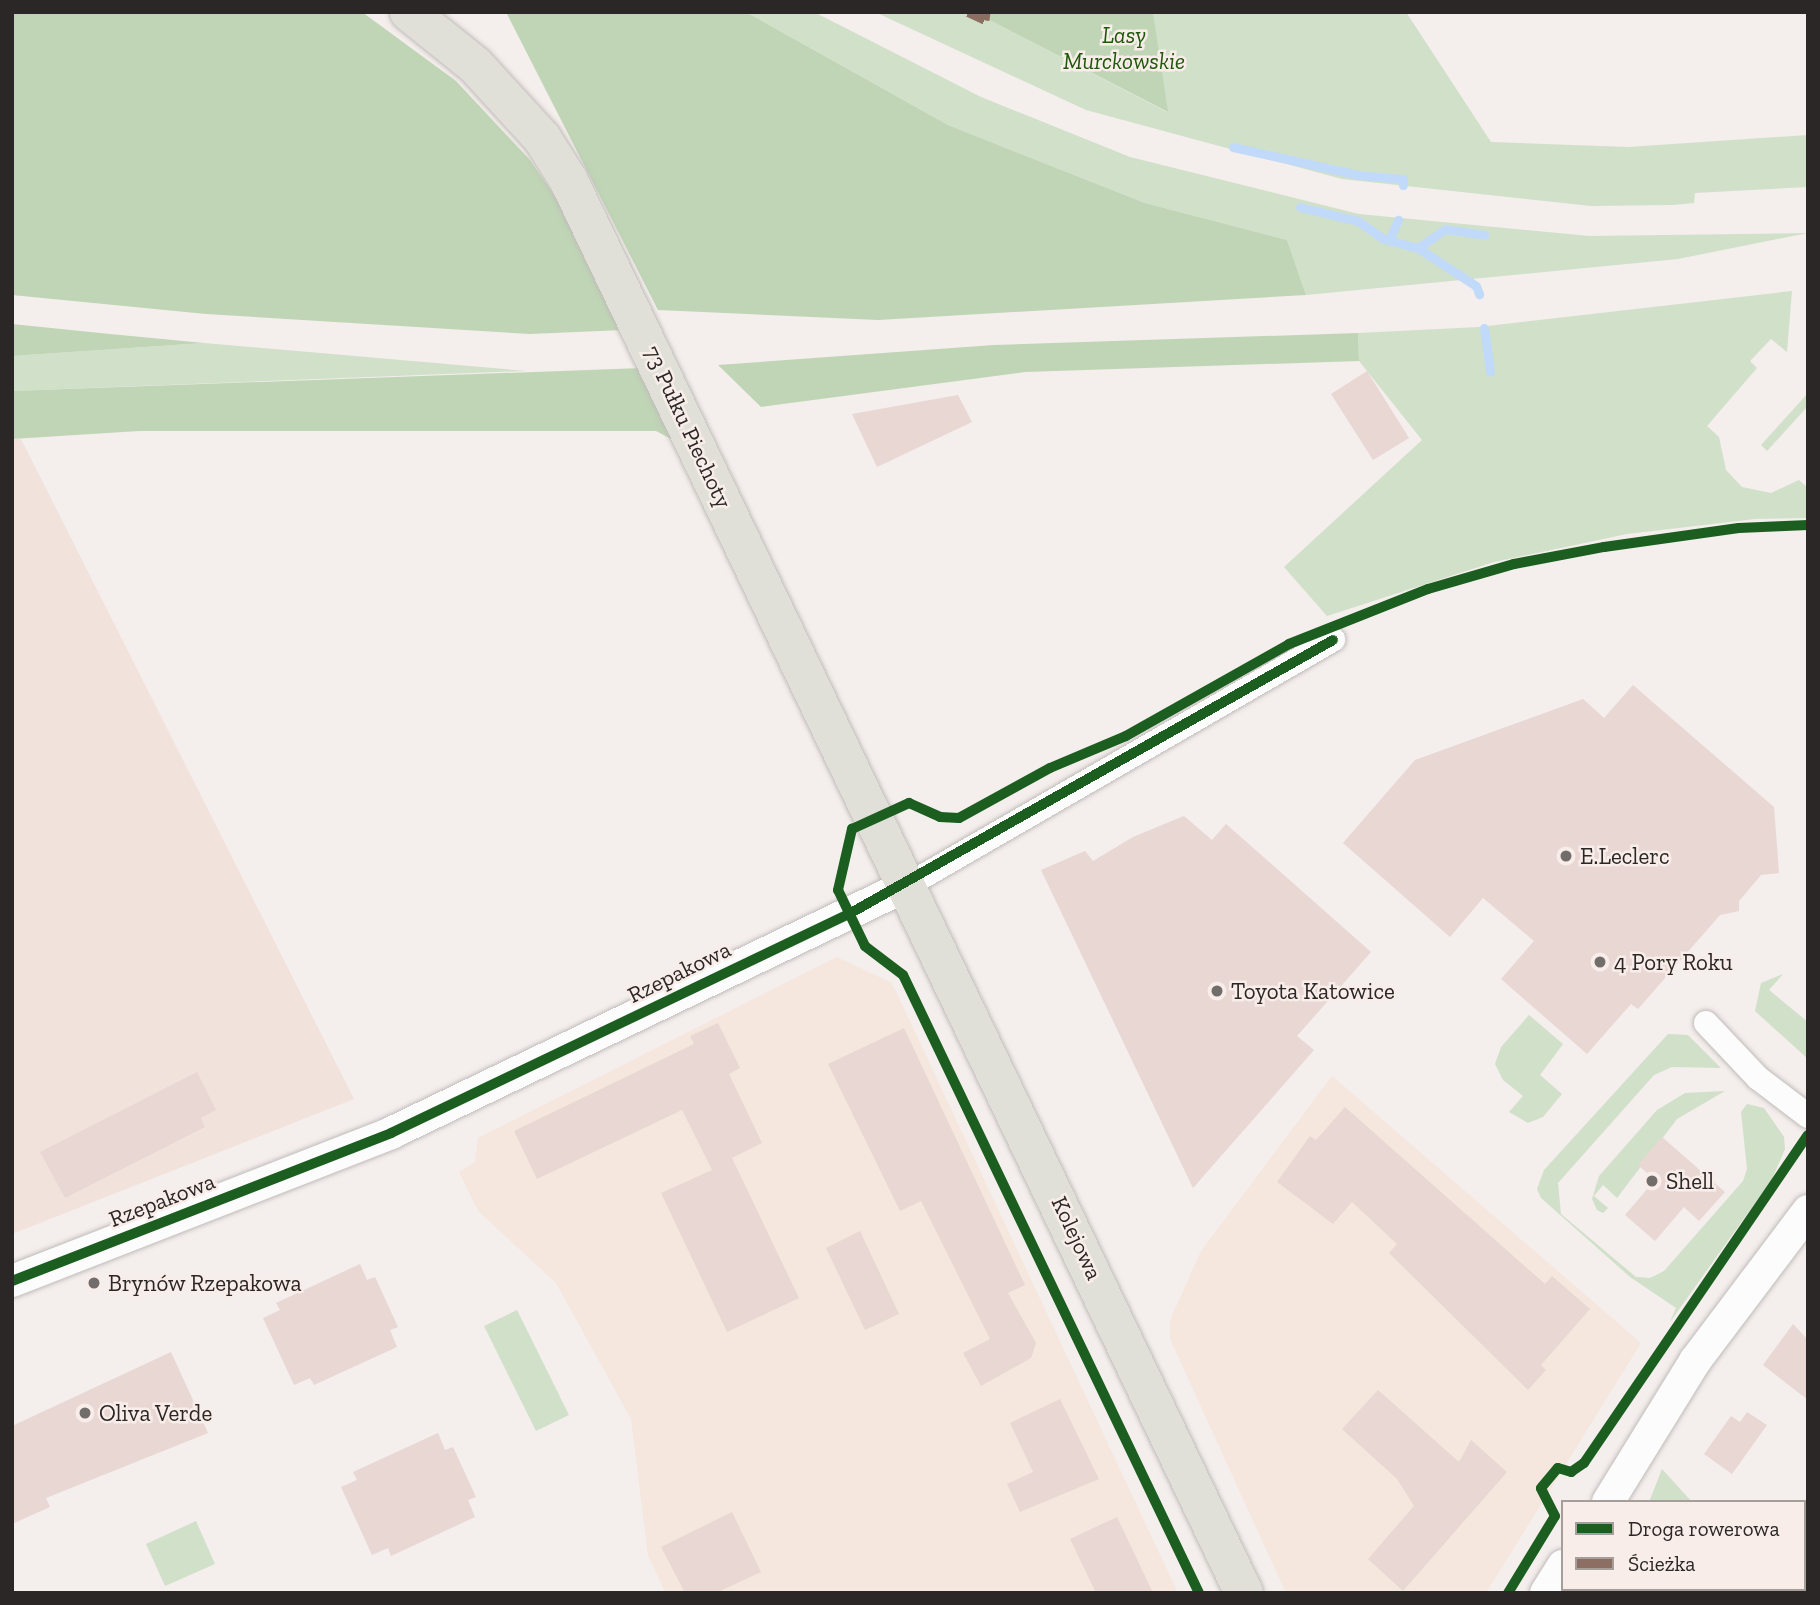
<!DOCTYPE html>
<meta charset="utf-8">
<style>
body{margin:0}
#map{position:relative;width:1820px;height:1605px;overflow:hidden;background:#f4eeec;font-family:"Zilla Slab",serif}
div>[style]{position:absolute}
.commercial>*{inset:0;background:#f5e7de}
.industrial>*{inset:0;background:#f2e2dc}
.green>*{inset:0;background:#d1e0c9}
.forest>*{inset:0;background:#bfd5b5}
.stream>*{height:9px;margin:-4.5px;padding:0 4.5px;transform-origin:4.5px;border-radius:4.5px;background:#c2daf9}
.building>*{inset:0;background:#e8d7d2}
.roads{filter:drop-shadow(0 0 2px #c0bcba) drop-shadow(0 0 2px #c0bcba)}
.minor>*{height:24px;margin:-12px;padding:0 12px;transform-origin:12px;border-radius:12px;background:#fdfcfc}
.tertiary>*{height:32px;margin:-16px;padding:0 16px;transform-origin:16px;border-radius:16px;background:#fdfcfc}
.primary>*{height:38px;margin:-19px;padding:0 19px;transform-origin:19px;border-radius:19px;background:#e0e0d8}
.quiet>*{height:9px;margin-top:-4.5px;transform-origin:0;background:repeating-linear-gradient(90deg,#8d6e63 0 18px,transparent 0 27px)}
.cycleway>*{height:10px;margin:-5px;padding:0 5px;transform-origin:5px;border-radius:5px;background:#1b5e20}
.dots>*{width:19px;height:19px;translate:-50% -50%;box-sizing:border-box;border:4px solid #f8ede9;border-radius:50%}
span{translate:-50% -50%;white-space:nowrap;text-align:center;line-height:1.15;-webkit-text-stroke:5px #f8ede9;paint-order:stroke}
.park-label{font-size:23px;color:#1e580a;font-style:italic}
.street-label{font-size:23px;color:#2b2726}
.poi-label{font-size:23px;color:#2b2726}
.left{translate:0 -50%;text-align:left}
.frame{position:absolute;inset:0;border:14px solid #2b2726;pointer-events:none}
.legend{position:absolute;left:1561px;top:1500px;width:245px;height:91px;box-sizing:border-box;background:#f8ede9;border:2px solid #a69e9b;margin:0;padding:9px 12px;list-style:none;font-size:21px;color:#2b2726}
.legend li{display:flex;align-items:center;gap:14px;height:35px}
.legend b{width:35px;border:2px solid #a69e9b}
</style>
<div id="map">
<div class="commercial">
<div style="clip-path:polygon(837px 957px,892px 983px,1178px 1593px,666px 1593px,648px 1556px,631px 1419px,556px 1283px,478px 1211px,459px 1172px,475px 1162px,478px 1138px)"></div>
<div style="clip-path:polygon(1332px 1076px,1641px 1343px,1486px 1593px,1286px 1593px,1170px 1339px,1170px 1320px,1201px 1251px)"></div>
</div>
<div class="industrial">
<div style="clip-path:polygon(12px 439px,21px 439px,354px 1099px,12px 1234px)"></div>
</div>
<div class="green">
<div style="clip-path:polygon(746px 12px,814px 12px,981px 97px,1130px 157px,1359px 214px,1589px 236px,1808px 233px,1678px 259px,1306px 295px,1287px 240px,1145px 203px,948px 125px)"></div>
<div style="clip-path:polygon(875px 12px,974px 12px,1167px 112px,1153px 12px,1406px 12px,1491px 142px,1628px 147px,1808px 135px,1808px 187px,1695px 193px,1694px 203px,1673px 205px,1591px 206px,1342px 179px,1086px 110px)"></div>
<div style="clip-path:polygon(1792px 291px,1787px 352px,1771px 339px,1750px 361px,1757px 368px,1707px 426px,1719px 437px,1726px 470px,1742px 487px,1771px 493px,1799px 480px,1808px 488px,1808px 518px,1755px 519px,1627px 534px,1494px 562px,1327px 616px,1284px 567px,1422px 440px,1359px 361px,1358px 333px,1479px 327px)"></div>
<div style="clip-path:polygon(204px 343px,526px 371px,12px 391px,12px 356px)"></div>
<div style="clip-path:polygon(1808px 393px,1808px 406px,1767px 451px,1761px 445px)"></div>
<div style="clip-path:polygon(1783px 974px,1769px 990px,1808px 1022px,1808px 1059px,1755px 1011px,1761px 983px)"></div>
<div style="clip-path:polygon(1529px 1015px,1563px 1044px,1540px 1075px,1562px 1094px,1543px 1117px,1528px 1123px,1509px 1112px,1523px 1096px,1503px 1080px,1495px 1064px,1501px 1047px)"></div>
<div style="clip-path:polygon(1668px 1034px,1688px 1035px,1721px 1068px,1672px 1067px,1654px 1075px,1558px 1183px,1561px 1214px,1636px 1277px,1650px 1278px,1664px 1271px,1743px 1181px,1747px 1169px,1741px 1112px,1747px 1104px,1764px 1108px,1784px 1137px,1785px 1149px,1772px 1179px,1670px 1322px,1676px 1308px,1630px 1277px,1541px 1198px,1537px 1189px,1544px 1170px)"></div>
<div style="clip-path:polygon(1725px 1091px,1677px 1119px,1617px 1198px,1603px 1185px,1594px 1196px,1608px 1208px,1603px 1213px,1597px 1210px,1592px 1199px,1599px 1176px,1657px 1110px,1685px 1093px)"></div>
<div style="clip-path:polygon(517px 1310px,569px 1415px,536px 1431px,484px 1326px)"></div>
<div style="clip-path:polygon(1662px 1469px,1692px 1502px,1649px 1502px)"></div>
<div style="clip-path:polygon(196px 1521px,215px 1564px,165px 1586px,146px 1544px)"></div>
<div style="clip-path:polygon(1615px 1589px,1773px 1589px,1777px 1593px,1613px 1593px)"></div>
</div>
<div class="forest">
<div style="clip-path:polygon(12px 12px,362px 12px,456px 81px,530px 160px,559px 202px,623px 330px,530px 334px,206px 314px,12px 295px)"></div>
<div style="clip-path:polygon(506px 12px,746px 12px,948px 125px,1145px 203px,1287px 240px,1306px 295px,878px 320px,658px 310px)"></div>
<div style="clip-path:polygon(974px 12px,1153px 12px,1168px 112px,1104px 79px)"></div>
<div style="clip-path:polygon(12px 324px,110px 334px,204px 343px,12px 356px)"></div>
<div style="clip-path:polygon(1358px 333px,1359px 361px,1025px 372px,761px 407px,718px 365px,994px 345px)"></div>
<div style="clip-path:polygon(642px 368px,675px 441px,656px 431px,139px 431px,12px 439px,12px 391px)"></div>
</div>
<div class="stream">
<div style="left:1233px;top:147px;width:128px;rotate:12.6deg"></div>
<div style="left:1358px;top:175px;width:45px;rotate:5.1deg"></div>
<div style="left:1403px;top:179px;width:6px;rotate:90deg"></div>
<div style="left:1300px;top:207px;width:60px;rotate:13.6deg"></div>
<div style="left:1358px;top:221px;width:32px;rotate:35deg"></div>
<div style="left:1384px;top:239px;width:35px;rotate:15deg"></div>
<div style="left:1418px;top:248px;width:69px;rotate:33.2deg"></div>
<div style="left:1476px;top:286px;width:9px;rotate:69deg"></div>
<div style="left:1390px;top:238px;width:20px;rotate:-66deg"></div>
<div style="left:1418px;top:248px;width:33px;rotate:-35deg"></div>
<div style="left:1445px;top:229px;width:40px;rotate:8.5deg"></div>
<div style="left:1484px;top:328px;width:44px;rotate:82.2deg"></div>
</div>
<div class="building">
<div style="clip-path:polygon(1367px 371px,1409px 438px,1373px 460px,1331px 394px)"></div>
<div style="clip-path:polygon(958px 395px,972px 422px,877px 467px,852px 414px)"></div>
<div style="clip-path:polygon(1633px 685px,1774px 807px,1779px 873px,1761px 875px,1739px 901px,1739px 911px,1720px 915px,1638px 1009px,1631px 1004px,1587px 1054px,1501px 979px,1534px 941px,1483px 898px,1450px 937px,1343px 843px,1415px 760px,1583px 699px,1604px 718px)"></div>
<div style="clip-path:polygon(1184px 816px,1212px 840px,1226px 824px,1371px 952px,1297px 1036px,1314px 1050px,1193px 1188px,1041px 870px,1085px 851px,1093px 861px,1133px 837px)"></div>
<div style="clip-path:polygon(718px 1023px,740px 1068px,729px 1074px,762px 1143px,732px 1158px,799px 1298px,727px 1332px,661px 1193px,712px 1170px,682px 1110px,537px 1179px,514px 1131px,694px 1044px,690px 1036px)"></div>
<div style="clip-path:polygon(904px 1028px,1025px 1285px,1008px 1293px,1036px 1343px,1031px 1358px,981px 1386px,963px 1353px,990px 1339px,921px 1201px,900px 1211px,828px 1064px)"></div>
<div style="clip-path:polygon(197px 1072px,216px 1110px,201px 1118px,205px 1127px,65px 1198px,40px 1152px)"></div>
<div style="clip-path:polygon(1345px 1107px,1545px 1284px,1552px 1276px,1590px 1309px,1541px 1365px,1546px 1370px,1528px 1390px,1389px 1253px,1397px 1244px,1352px 1202px,1333px 1224px,1277px 1182px,1310px 1136px,1316px 1140px)"></div>
<div style="clip-path:polygon(1662px 1137px,1725px 1192px,1699px 1221px,1684px 1207px,1655px 1241px,1625px 1215px,1655px 1180px,1638px 1165px)"></div>
<div style="clip-path:polygon(860px 1231px,899px 1314px,865px 1330px,826px 1248px)"></div>
<div style="clip-path:polygon(360px 1264px,367px 1280px,375px 1277px,398px 1327px,390px 1330px,397px 1347px,314px 1385px,310px 1378px,294px 1385px,263px 1318px,280px 1310px,276px 1303px)"></div>
<div style="clip-path:polygon(1793px 1324px,1808px 1340px,1808px 1400px,1763px 1365px)"></div>
<div style="clip-path:polygon(171px 1352px,208px 1433px,46px 1498px,50px 1507px,12px 1524px,12px 1426px)"></div>
<div style="clip-path:polygon(1378px 1390px,1459px 1462px,1471px 1440px,1507px 1472px,1403px 1591px,1368px 1559px,1414px 1506px,1397px 1479px,1342px 1429px)"></div>
<div style="clip-path:polygon(1060px 1399px,1099px 1479px,1020px 1512px,1007px 1484px,1033px 1472px,1010px 1423px)"></div>
<div style="clip-path:polygon(1747px 1412px,1767px 1425px,1732px 1474px,1704px 1454px,1731px 1416px,1740px 1422px)"></div>
<div style="clip-path:polygon(438px 1433px,445px 1450px,453px 1447px,476px 1497px,468px 1500px,475px 1517px,391px 1556px,388px 1548px,372px 1555px,341px 1487px,357px 1480px,353px 1472px)"></div>
<div style="clip-path:polygon(732px 1512px,761px 1572px,716px 1593px,685px 1593px,661px 1547px)"></div>
<div style="clip-path:polygon(1117px 1517px,1153px 1593px,1096px 1593px,1070px 1539px)"></div>
</div>
<div class="roads">
<div class="minor">
<div style="left:908px;top:885px;width:491px;rotate:-30deg"></div>
<div style="left:1706px;top:1023px;width:76px;rotate:46.6deg"></div>
<div style="left:1758px;top:1078px;width:63px;rotate:37.2deg"></div>
</div>
<div class="tertiary">
<div style="left:12px;top:1281px;width:407px;rotate:-21.3deg"></div>
<div style="left:391px;top:1133px;width:573px;rotate:-25.63deg"></div>
<div style="left:1608px;top:1502px;width:166px;rotate:-58.3deg"></div>
<div style="left:1695px;top:1361px;width:188px;rotate:-53deg"></div>
<div style="left:1546px;top:1593px;width:32px;rotate:-58deg"></div>
<div style="left:1579px;top:1593px;width:4px;rotate:-76deg"></div>
</div>
<div class="primary">
<div style="left:409px;top:12px;width:85px;rotate:38.8deg"></div>
<div style="left:475px;top:65px;width:99px;rotate:47.5deg"></div>
<div style="left:542px;top:138px;width:51px;rotate:57.9deg"></div>
<div style="left:569px;top:181px;width:1565px;rotate:64.45deg"></div>
</div>
</div>
<div class="quiet">
<div style="left:968px;top:12px;width:19px;rotate:25deg"></div>
<div style="left:985px;top:20px;width:8px;rotate:-83deg"></div>
</div>
<div class="cycleway">
<div style="left:12px;top:1281px;width:407px;rotate:-21.3deg"></div>
<div style="left:391px;top:1133px;width:508px;rotate:-25.56deg"></div>
<div style="left:849px;top:914px;width:556px;rotate:-29.51deg"></div>
<div style="left:1199px;top:1593px;width:685px;rotate:-115.59deg"></div>
<div style="left:903px;top:975px;width:48px;rotate:-142.7deg"></div>
<div style="left:865px;top:946px;width:62px;rotate:-115.7deg"></div>
<div style="left:838px;top:890px;width:63px;rotate:-77.1deg"></div>
<div style="left:852px;top:829px;width:63px;rotate:-24.5deg"></div>
<div style="left:909px;top:803px;width:34px;rotate:24deg"></div>
<div style="left:940px;top:817px;width:19px;rotate:3deg"></div>
<div style="left:959px;top:818px;width:104px;rotate:-28.8deg"></div>
<div style="left:1050px;top:768px;width:82px;rotate:-22.8deg"></div>
<div style="left:1126px;top:736px;width:187px;rotate:-29.4deg"></div>
<div style="left:1289px;top:644px;width:149px;rotate:-21.6deg"></div>
<div style="left:1428px;top:589px;width:90px;rotate:-16.2deg"></div>
<div style="left:1514px;top:564px;width:92px;rotate:-10.7deg"></div>
<div style="left:1604px;top:547px;width:136px;rotate:-8deg"></div>
<div style="left:1739px;top:528px;width:69px;rotate:-2.5deg"></div>
<div style="left:1508px;top:1593px;width:90px;rotate:-58.6deg"></div>
<div style="left:1555px;top:1516px;width:31px;rotate:-117deg"></div>
<div style="left:1541px;top:1488px;width:26px;rotate:-50deg"></div>
<div style="left:1558px;top:1468px;width:14px;rotate:17deg"></div>
<div style="left:1571px;top:1472px;width:16px;rotate:-35deg"></div>
<div style="left:1584px;top:1463px;width:397px;rotate:-55.7deg"></div>
</div>
<div class="dots">
<div style="left:1566px;top:856px;background:#716d6b"></div>
<div style="left:1600px;top:962px;background:#716d6b"></div>
<div style="left:1217px;top:991px;background:#716d6b"></div>
<div style="left:1652px;top:1181px;background:#716d6b"></div>
<div style="left:94px;top:1283px;background:#716d6b"></div>
<div style="left:85px;top:1413px;background:#716d6b"></div>
</div>
<div class="park-label">
<span style="left:1124px;top:48px">Lasy<br>Murckowskie</span>
</div>
<div class="street-label">
<span style="left:688px;top:427px;rotate:65deg">73 Pułku Piechoty</span>
<span style="left:679px;top:972px;rotate:-26deg">Rzepakowa</span>
<span style="left:162px;top:1200px;rotate:-21deg">Rzepakowa</span>
<span style="left:1077px;top:1238px;rotate:65deg">Kolejowa</span>
</div>
<div class="poi-label">
<span class="left" style="left:1580px;top:856px">E.Leclerc</span>
<span class="left" style="left:1614px;top:962px">4 Pory Roku</span>
<span class="left" style="left:1231px;top:991px">Toyota Katowice</span>
<span class="left" style="left:1666px;top:1181px">Shell</span>
<span class="left" style="left:108px;top:1283px">Brynów Rzepakowa</span>
<span class="left" style="left:99px;top:1413px">Oliva Verde</span>
</div>
<div class="frame"></div>
<ul class="legend">
<li><b style="height:9px;background:#1b5e20"></b>Droga rowerowa</li>
<li><b style="height:9px;background:#8d6e63"></b>Ścieżka</li>
</ul>
</div>
